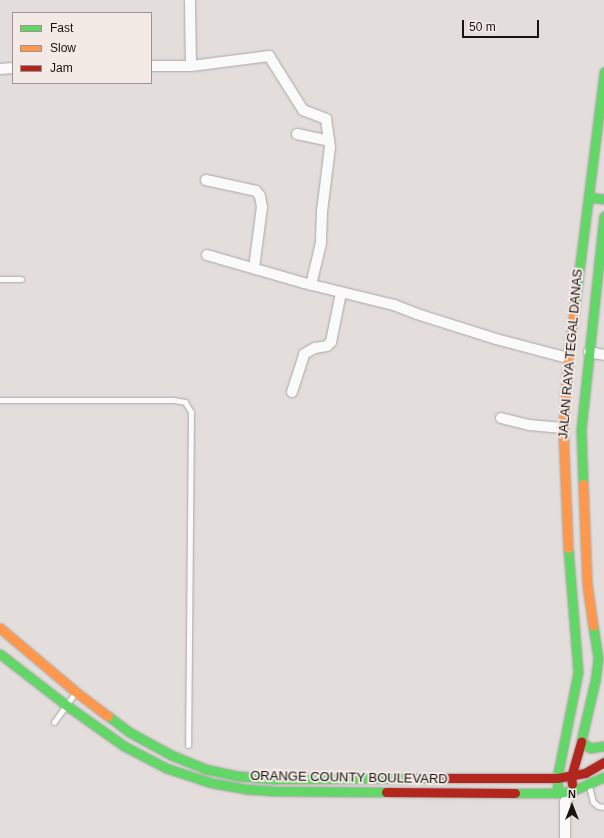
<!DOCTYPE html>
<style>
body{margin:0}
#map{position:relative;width:604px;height:838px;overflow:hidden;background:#e3dddc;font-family:Arial,sans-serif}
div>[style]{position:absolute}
.roads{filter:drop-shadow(0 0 1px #aba7a6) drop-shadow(0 0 1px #aba7a6)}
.lane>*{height:5px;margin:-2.5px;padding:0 2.5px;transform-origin:2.5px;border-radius:2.5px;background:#fbfafa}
.street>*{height:10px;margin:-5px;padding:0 5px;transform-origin:5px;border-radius:5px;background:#fbfafa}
.fast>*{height:9px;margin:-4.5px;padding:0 4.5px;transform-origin:4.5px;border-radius:4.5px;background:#63d668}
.slow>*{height:9px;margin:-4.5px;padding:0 4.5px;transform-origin:4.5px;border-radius:4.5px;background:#ff974d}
.jam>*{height:9px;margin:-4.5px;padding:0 4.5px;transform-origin:4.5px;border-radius:4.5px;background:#b3261e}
span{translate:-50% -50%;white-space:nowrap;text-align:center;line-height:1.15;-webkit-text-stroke:4px #f3eae6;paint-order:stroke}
.street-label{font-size:13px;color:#161312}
.legend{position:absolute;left:12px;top:12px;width:140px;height:72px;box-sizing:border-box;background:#f3eae6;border:1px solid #9b9491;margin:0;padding:5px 7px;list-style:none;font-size:12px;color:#161312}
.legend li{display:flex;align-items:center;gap:8px;height:20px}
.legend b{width:20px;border:1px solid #9b9491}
.north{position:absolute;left:552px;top:786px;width:40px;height:40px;-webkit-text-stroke:3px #f3eae6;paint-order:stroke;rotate:0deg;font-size:11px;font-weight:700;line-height:16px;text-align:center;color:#161312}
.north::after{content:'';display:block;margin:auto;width:14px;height:18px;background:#161312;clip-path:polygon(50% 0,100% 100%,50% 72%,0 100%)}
.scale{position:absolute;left:462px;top:20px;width:77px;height:18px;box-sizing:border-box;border:2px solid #161312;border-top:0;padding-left:5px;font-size:12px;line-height:14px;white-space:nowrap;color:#161312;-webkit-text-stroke:3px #f3eae6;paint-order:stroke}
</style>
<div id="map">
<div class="roads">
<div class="lane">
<div style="left:0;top:279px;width:21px"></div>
<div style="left:0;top:400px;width:173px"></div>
<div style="left:173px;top:400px;width:12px;rotate:9deg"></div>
<div style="left:185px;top:402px;width:12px;rotate:59deg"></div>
<div style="left:191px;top:412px;width:333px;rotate:90.5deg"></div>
<div style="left:54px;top:722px;width:36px;rotate:-54deg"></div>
<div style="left:589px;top:786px;width:16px;rotate:76deg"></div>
<div style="left:593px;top:802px;width:6px;rotate:39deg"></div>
<div style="left:598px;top:806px;width:6px;rotate:9deg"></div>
</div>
<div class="street">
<div style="left:151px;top:66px;width:40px"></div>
<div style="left:191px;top:66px;width:66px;rotate:-90.9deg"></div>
<div style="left:191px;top:66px;width:79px;rotate:-7.3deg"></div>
<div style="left:269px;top:56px;width:64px;rotate:57.8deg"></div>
<div style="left:303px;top:110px;width:25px;rotate:21deg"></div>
<div style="left:326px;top:119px;width:28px;rotate:82deg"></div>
<div style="left:330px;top:147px;width:64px;rotate:97.1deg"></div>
<div style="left:322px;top:211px;width:32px;rotate:92deg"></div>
<div style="left:321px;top:243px;width:43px;rotate:103.4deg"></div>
<div style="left:0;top:69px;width:13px;rotate:-4deg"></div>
<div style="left:297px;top:134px;width:33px;rotate:12deg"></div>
<div style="left:206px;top:180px;width:51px;rotate:12.4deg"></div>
<div style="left:256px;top:191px;width:6px;rotate:51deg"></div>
<div style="left:260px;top:196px;width:11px;rotate:80deg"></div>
<div style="left:262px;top:207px;width:62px;rotate:97.5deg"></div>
<div style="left:207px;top:255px;width:101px;rotate:16.1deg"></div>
<div style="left:304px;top:283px;width:93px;rotate:13.7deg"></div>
<div style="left:394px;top:305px;width:25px;rotate:21deg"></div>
<div style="left:417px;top:314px;width:83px;rotate:17.6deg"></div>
<div style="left:496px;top:339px;width:74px;rotate:14.8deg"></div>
<div style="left:589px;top:352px;width:15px;rotate:11deg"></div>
<div style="left:292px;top:392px;width:40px;rotate:-72deg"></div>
<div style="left:304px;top:354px;width:13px;rotate:-29deg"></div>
<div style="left:315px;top:348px;width:12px;rotate:-9deg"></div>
<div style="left:327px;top:346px;width:6px;rotate:-45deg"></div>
<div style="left:331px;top:342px;width:50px;rotate:-78.5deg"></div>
<div style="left:501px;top:418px;width:29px;rotate:14deg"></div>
<div style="left:529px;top:425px;width:34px;rotate:5deg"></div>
<div style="left:565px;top:838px;width:36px;rotate:-90deg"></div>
<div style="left:565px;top:802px;width:13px;rotate:-58deg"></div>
</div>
<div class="fast">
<div style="left:588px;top:197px;width:16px;rotate:7deg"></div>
<div style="left:575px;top:303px;width:233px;rotate:-82.8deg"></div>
<div style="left:583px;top:484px;width:54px;rotate:-92.1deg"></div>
<div style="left:581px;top:430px;width:215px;rotate:-83.9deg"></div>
<div style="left:593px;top:626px;width:32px;rotate:81deg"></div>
<div style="left:598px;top:658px;width:23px;rotate:97deg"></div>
<div style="left:595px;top:681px;width:62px;rotate:103.1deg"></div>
<div style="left:581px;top:741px;width:11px;rotate:38deg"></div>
<div style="left:590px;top:748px;width:14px;rotate:-8deg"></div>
<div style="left:0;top:654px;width:83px;rotate:37.7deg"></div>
<div style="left:66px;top:705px;width:71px;rotate:35.3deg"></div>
<div style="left:124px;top:746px;width:47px;rotate:27.6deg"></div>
<div style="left:166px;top:768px;width:48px;rotate:18.1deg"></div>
<div style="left:212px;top:783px;width:34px;rotate:10deg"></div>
<div style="left:245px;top:789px;width:26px;rotate:4deg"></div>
<div style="left:271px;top:791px;width:115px;rotate:0.5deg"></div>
<div style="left:108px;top:716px;width:26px;rotate:37deg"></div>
<div style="left:129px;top:732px;width:48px;rotate:28.7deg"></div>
<div style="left:171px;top:755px;width:37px;rotate:22deg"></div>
<div style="left:205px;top:769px;width:34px;rotate:12deg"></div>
<div style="left:238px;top:776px;width:37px;rotate:5deg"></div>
<div style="left:275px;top:779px;width:168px;rotate:-0.3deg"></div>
<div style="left:515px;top:793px;width:43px"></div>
<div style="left:558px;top:793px;width:14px;rotate:-8deg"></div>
<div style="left:572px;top:791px;width:35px;rotate:-24deg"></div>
<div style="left:558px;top:793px;width:15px;rotate:-94deg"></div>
<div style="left:557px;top:778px;width:108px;rotate:-78.8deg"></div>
<div style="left:578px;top:672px;width:124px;rotate:-94.6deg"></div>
</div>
<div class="slow">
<div style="left:583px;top:484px;width:100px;rotate:87.7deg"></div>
<div style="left:587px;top:584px;width:42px;rotate:81.9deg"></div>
<div style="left:568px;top:548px;width:120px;rotate:-92.4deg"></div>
<div style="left:563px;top:428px;width:70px;rotate:-85.9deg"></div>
<div style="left:568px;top:358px;width:55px;rotate:-82.7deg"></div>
<div style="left:0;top:628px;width:99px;rotate:40.1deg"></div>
<div style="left:76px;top:692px;width:40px;rotate:37deg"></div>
</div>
<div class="jam">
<div style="left:443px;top:778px;width:114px"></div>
<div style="left:557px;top:778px;width:28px;rotate:-10deg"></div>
<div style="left:585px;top:773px;width:22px;rotate:-30deg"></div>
<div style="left:572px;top:784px;width:7px;rotate:-98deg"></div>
<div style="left:571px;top:777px;width:37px;rotate:-74deg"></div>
<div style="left:386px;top:792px;width:129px;rotate:0.4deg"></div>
</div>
</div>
<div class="street-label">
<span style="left:571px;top:354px;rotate:-85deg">JALAN RAYA TEGAL DANAS</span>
<span style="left:349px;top:778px;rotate:1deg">ORANGE COUNTY BOULEVARD</span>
</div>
<ul class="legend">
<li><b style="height:5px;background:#63d668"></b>Fast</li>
<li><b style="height:5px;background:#ff974d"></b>Slow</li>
<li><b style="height:5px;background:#b3261e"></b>Jam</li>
</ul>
<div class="north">N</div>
<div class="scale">50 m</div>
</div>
